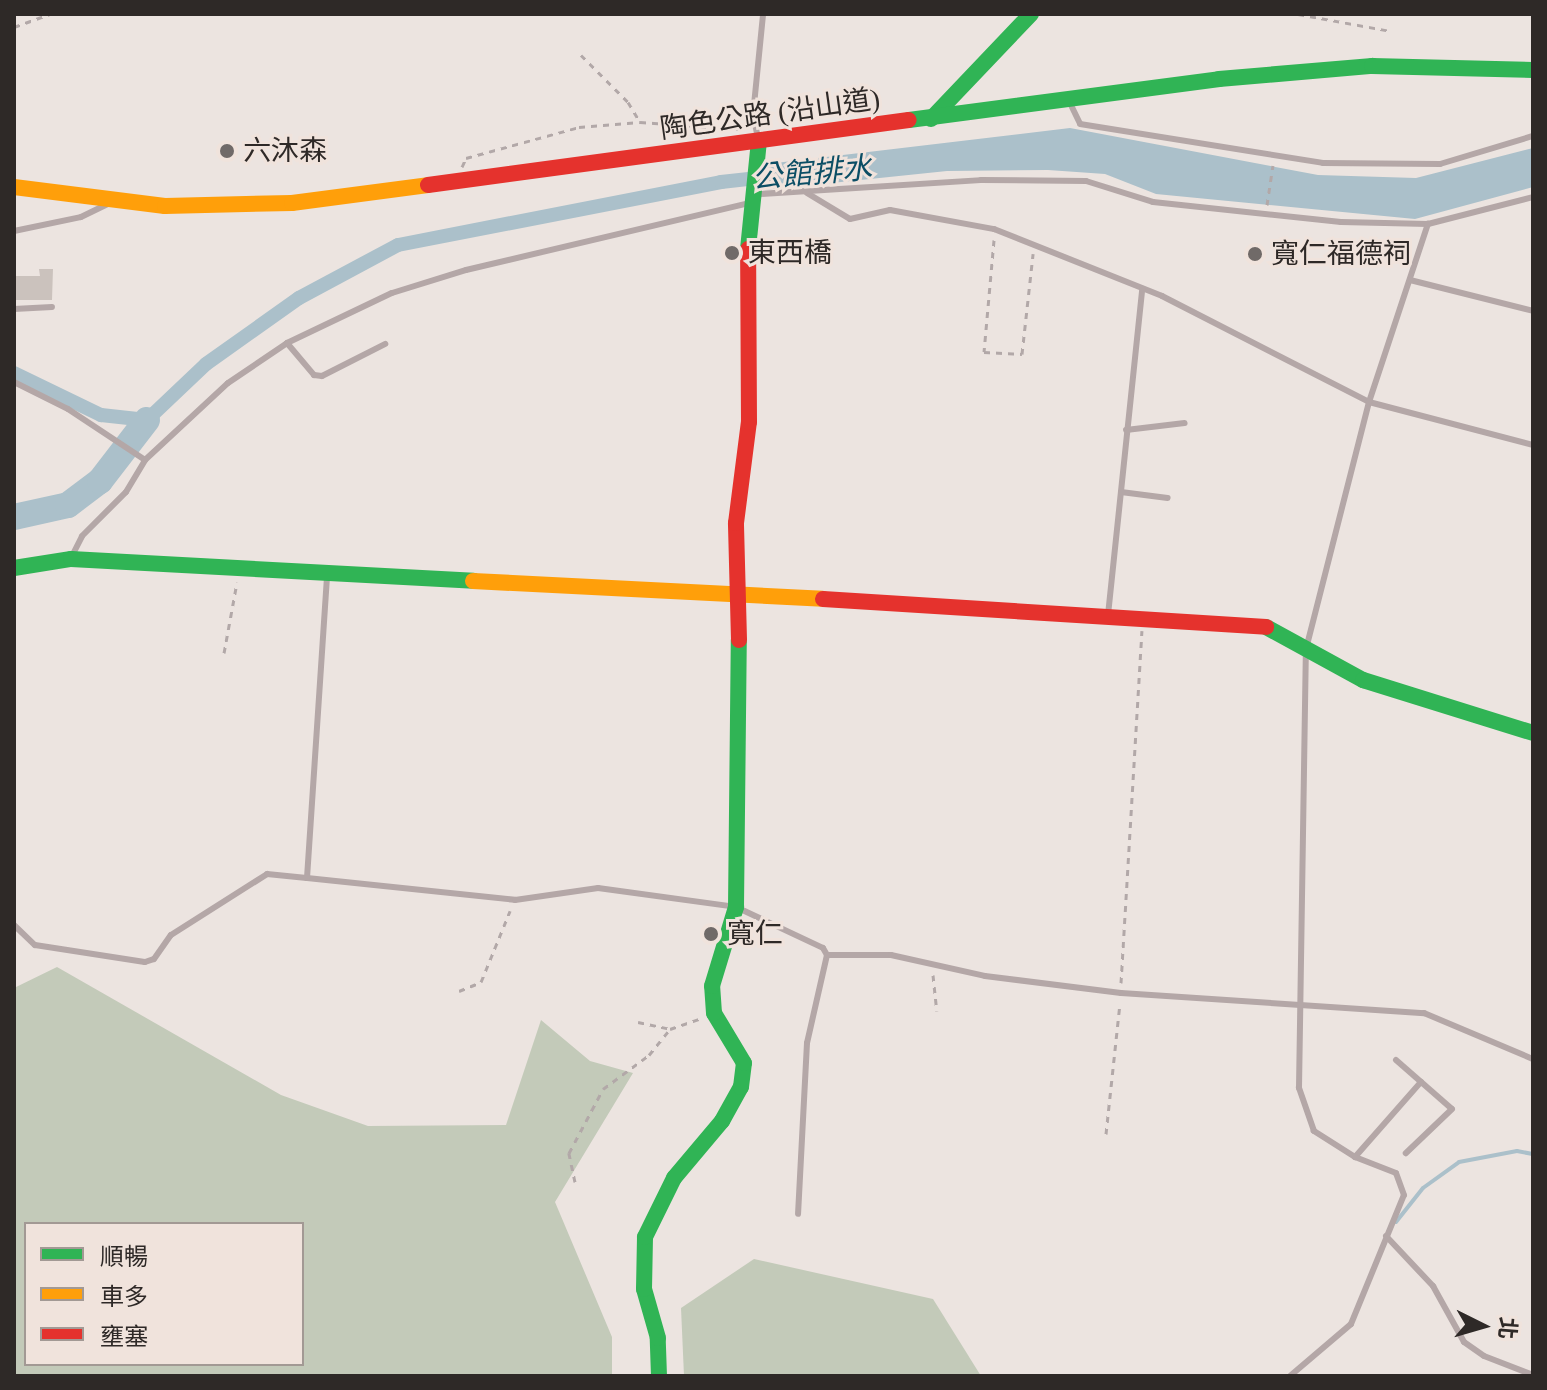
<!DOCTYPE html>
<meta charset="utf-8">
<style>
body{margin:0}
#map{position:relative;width:1547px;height:1390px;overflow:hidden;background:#ece4e0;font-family:"Times New Roman","Noto Sans TC",serif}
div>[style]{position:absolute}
.forest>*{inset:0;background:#c3cab9}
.water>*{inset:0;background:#abc0ca}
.stream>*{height:4px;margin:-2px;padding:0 2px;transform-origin:2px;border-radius:2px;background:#abc0ca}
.canal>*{height:14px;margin:-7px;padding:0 7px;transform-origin:7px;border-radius:7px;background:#abc0ca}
.river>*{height:26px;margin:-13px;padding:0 13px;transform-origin:13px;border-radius:13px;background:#abc0ca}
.building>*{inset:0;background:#cbc2bd}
.path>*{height:3px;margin-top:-1.5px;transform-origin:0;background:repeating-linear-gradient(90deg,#b2a8a8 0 6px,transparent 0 12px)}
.lane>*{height:6px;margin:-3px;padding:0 3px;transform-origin:3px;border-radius:3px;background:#b4a7a7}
.fast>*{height:16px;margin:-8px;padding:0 8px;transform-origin:8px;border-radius:8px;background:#30b455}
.slow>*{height:16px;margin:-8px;padding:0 8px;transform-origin:8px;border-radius:8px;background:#ff9f0a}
.jam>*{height:16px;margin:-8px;padding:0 8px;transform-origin:8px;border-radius:8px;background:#e5322d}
.dots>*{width:22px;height:22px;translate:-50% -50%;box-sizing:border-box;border:4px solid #f0e3dc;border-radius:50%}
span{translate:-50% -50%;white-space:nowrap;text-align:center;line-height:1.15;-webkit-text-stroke:6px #f0e3dc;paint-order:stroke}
.street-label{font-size:28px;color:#2e2927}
.poi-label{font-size:28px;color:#2e2927}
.left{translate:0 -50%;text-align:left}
.water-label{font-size:30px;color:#0b4e65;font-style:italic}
.frame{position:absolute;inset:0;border:16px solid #2e2927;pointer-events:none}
.legend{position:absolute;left:24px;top:1222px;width:280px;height:144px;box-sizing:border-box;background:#f0e3dc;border:2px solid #a29994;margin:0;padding:10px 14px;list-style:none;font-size:24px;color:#2e2927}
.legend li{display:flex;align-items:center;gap:16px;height:40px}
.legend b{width:40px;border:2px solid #a29994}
.north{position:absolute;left:1443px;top:1286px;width:80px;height:80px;-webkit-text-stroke:6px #f0e3dc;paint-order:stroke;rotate:95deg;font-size:22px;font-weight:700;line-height:32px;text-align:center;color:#2e2927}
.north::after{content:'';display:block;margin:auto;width:28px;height:36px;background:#2e2927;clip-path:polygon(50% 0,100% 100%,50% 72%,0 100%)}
</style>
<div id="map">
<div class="forest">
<div style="clip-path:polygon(evenodd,57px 967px,281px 1095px,368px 1126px,506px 1125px,541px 1020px,590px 1061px,633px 1073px,555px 1202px,612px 1337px,612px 1376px,14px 1376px,14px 988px,57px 967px,26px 1224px,302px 1224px,302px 1364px,26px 1364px,26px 1224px)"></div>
<div style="clip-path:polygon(754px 1259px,933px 1299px,981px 1376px,684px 1376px,681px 1308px)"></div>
</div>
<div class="water">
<div style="clip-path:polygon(1070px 128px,1318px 175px,1416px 178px,1533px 148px,1533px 187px,1415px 219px,1156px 194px,1105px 174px,1048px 170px,947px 171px,764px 190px,767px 164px)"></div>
</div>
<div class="stream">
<div style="left:1396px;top:1222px;width:43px;rotate:-51.5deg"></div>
<div style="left:1423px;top:1188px;width:44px;rotate:-35.8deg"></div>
<div style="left:1459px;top:1162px;width:59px;rotate:-10.7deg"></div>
<div style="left:1517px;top:1151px;width:16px;rotate:11deg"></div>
</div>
<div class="canal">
<div style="left:14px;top:373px;width:97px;rotate:25.8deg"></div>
<div style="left:101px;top:415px;width:46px;rotate:6.2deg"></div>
<div style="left:147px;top:420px;width:81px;rotate:-43.5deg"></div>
<div style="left:206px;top:364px;width:114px;rotate:-35.4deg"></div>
<div style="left:299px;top:298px;width:112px;rotate:-28.2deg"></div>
<div style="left:398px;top:245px;width:329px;rotate:-11deg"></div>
<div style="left:721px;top:182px;width:63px;rotate:-6.3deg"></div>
</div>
<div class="river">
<div style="left:14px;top:517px;width:55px;rotate:-12.5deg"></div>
<div style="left:68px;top:505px;width:40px;rotate:-37deg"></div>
<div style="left:100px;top:481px;width:77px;rotate:-52.4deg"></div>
</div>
<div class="building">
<div style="clip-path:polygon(39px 269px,53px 269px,52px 300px,14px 300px,14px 276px,40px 276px)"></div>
</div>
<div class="path">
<div style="left:1298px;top:14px;width:95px;rotate:10.4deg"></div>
<div style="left:14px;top:27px;width:38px;rotate:-20deg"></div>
<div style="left:581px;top:55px;width:66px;rotate:45deg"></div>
<div style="left:628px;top:102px;width:23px;rotate:59deg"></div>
<div style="left:462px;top:167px;width:10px;rotate:-66deg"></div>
<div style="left:466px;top:158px;width:117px;rotate:-15.3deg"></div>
<div style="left:579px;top:127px;width:61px;rotate:-4.7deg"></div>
<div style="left:640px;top:122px;width:99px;rotate:4deg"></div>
<div style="left:1267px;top:205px;width:40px;rotate:-81.5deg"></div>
<div style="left:994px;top:240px;width:112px;rotate:95.1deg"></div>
<div style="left:984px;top:352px;width:38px;rotate:3deg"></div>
<div style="left:1022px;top:354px;width:101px;rotate:-83.7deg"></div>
<div style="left:224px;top:653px;width:72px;rotate:-79.6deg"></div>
<div style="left:933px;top:975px;width:36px;rotate:84deg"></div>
<div style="left:1121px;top:983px;width:353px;rotate:-86.6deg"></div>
<div style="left:459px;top:991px;width:24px;rotate:-22deg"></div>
<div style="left:481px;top:982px;width:77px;rotate:-67.8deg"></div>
<div style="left:638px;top:1022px;width:33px;rotate:12deg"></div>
<div style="left:1106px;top:1134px;width:132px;rotate:-83.9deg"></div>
<div style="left:575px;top:1182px;width:30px;rotate:-102deg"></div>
<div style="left:569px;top:1153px;width:72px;rotate:-62deg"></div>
<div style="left:603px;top:1089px;width:57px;rotate:-36.5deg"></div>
<div style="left:649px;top:1055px;width:33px;rotate:-51deg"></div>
<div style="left:670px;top:1029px;width:31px;rotate:-19deg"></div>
</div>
<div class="lane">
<div style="left:1069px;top:101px;width:25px;rotate:64deg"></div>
<div style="left:1080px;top:124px;width:246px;rotate:9.1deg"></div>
<div style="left:1323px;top:163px;width:117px;rotate:0.5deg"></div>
<div style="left:1440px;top:164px;width:97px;rotate:-16.8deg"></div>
<div style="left:758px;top:138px;width:24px;rotate:-102deg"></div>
<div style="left:753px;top:115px;width:101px;rotate:-84.3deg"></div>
<div style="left:807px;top:193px;width:50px;rotate:31.2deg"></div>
<div style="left:850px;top:219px;width:41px;rotate:-12.7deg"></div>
<div style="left:890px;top:210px;width:106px;rotate:10.4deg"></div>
<div style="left:994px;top:229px;width:181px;rotate:21.7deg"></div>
<div style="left:1162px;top:296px;width:233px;rotate:27.1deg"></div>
<div style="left:1369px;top:402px;width:170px;rotate:14.7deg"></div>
<div style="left:14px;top:231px;width:68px;rotate:-11.8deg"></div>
<div style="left:81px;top:217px;width:32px;rotate:-26deg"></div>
<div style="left:1410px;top:280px;width:127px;rotate:14.1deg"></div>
<div style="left:14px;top:309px;width:38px;rotate:-3deg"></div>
<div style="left:287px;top:343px;width:42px;rotate:49.8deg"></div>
<div style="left:314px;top:375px;width:8px;rotate:7deg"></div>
<div style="left:322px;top:376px;width:71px;rotate:-26.9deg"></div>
<div style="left:14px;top:382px;width:60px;rotate:26.6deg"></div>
<div style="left:68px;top:409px;width:92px;rotate:33.5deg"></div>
<div style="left:1126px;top:430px;width:59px;rotate:-6.8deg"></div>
<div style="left:1121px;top:492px;width:47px;rotate:7.3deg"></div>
<div style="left:72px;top:556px;width:22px;rotate:-63deg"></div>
<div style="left:82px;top:536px;width:62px;rotate:-45deg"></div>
<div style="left:126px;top:492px;width:37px;rotate:-59deg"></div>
<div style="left:145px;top:460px;width:113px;rotate:-42.9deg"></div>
<div style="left:228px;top:383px;width:71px;rotate:-34.1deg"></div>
<div style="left:287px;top:343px;width:116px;rotate:-25.5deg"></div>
<div style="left:392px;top:293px;width:77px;rotate:-17.3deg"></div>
<div style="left:466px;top:270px;width:295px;rotate:-13.3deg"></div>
<div style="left:753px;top:202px;width:11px;rotate:-49deg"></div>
<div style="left:760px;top:194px;width:221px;rotate:-3.6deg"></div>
<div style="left:981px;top:180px;width:105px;rotate:0.5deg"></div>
<div style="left:1086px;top:181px;width:70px;rotate:17.4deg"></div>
<div style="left:1153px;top:202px;width:189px;rotate:6.1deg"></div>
<div style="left:1341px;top:222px;width:87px;rotate:1.3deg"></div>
<div style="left:1428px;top:224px;width:108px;rotate:-14.4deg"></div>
<div style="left:1108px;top:615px;width:328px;rotate:-84deg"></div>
<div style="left:307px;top:878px;width:209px;rotate:6deg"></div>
<div style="left:515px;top:900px;width:84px;rotate:-8.2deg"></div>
<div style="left:598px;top:888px;width:139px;rotate:7.8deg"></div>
<div style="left:736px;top:907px;width:96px;rotate:25.2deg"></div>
<div style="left:823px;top:948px;width:8px;rotate:60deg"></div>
<div style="left:827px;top:955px;width:90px;rotate:102.8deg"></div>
<div style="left:807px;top:1043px;width:171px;rotate:93deg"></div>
<div style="left:14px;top:925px;width:29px;rotate:44deg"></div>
<div style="left:35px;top:945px;width:111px;rotate:8.8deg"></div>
<div style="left:145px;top:962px;width:9px;rotate:-18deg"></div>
<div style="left:154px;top:959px;width:29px;rotate:-55deg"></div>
<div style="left:171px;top:935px;width:114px;rotate:-32.4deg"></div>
<div style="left:267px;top:874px;width:40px;rotate:5.7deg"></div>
<div style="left:307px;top:878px;width:306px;rotate:-86.2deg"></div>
<div style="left:827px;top:955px;width:64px"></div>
<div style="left:891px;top:955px;width:96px;rotate:12.6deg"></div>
<div style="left:985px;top:976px;width:137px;rotate:7.1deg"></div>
<div style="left:1121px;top:993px;width:304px;rotate:3.8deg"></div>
<div style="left:1424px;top:1013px;width:118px;rotate:22.9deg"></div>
<div style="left:1396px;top:1060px;width:74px;rotate:41.2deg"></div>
<div style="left:1452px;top:1109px;width:64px;rotate:136.3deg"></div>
<div style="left:1355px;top:1157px;width:100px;rotate:-48.7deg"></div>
<div style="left:1386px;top:1236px;width:69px;rotate:46.8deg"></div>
<div style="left:1433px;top:1286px;width:64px;rotate:61deg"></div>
<div style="left:1464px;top:1342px;width:24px;rotate:35deg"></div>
<div style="left:1484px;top:1356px;width:53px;rotate:21.2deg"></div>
<div style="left:1290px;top:1376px;width:80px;rotate:-40.4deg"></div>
<div style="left:1351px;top:1324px;width:139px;rotate:-67.7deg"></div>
<div style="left:1404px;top:1195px;width:23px;rotate:-110deg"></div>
<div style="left:1396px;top:1173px;width:44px;rotate:-158.7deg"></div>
<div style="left:1355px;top:1157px;width:49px;rotate:-147.6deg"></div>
<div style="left:1314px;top:1131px;width:46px;rotate:-109.2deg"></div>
<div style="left:1299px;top:1088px;width:439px;rotate:-89.1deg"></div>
<div style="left:1306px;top:649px;width:255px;rotate:-75.7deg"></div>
<div style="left:1369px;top:402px;width:188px;rotate:-71.7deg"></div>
</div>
<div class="fast">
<div style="left:931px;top:119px;width:145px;rotate:-46.4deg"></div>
<div style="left:909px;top:120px;width:313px;rotate:-7.5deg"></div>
<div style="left:1219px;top:79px;width:154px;rotate:-4.9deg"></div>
<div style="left:1372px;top:66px;width:161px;rotate:1.4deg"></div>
<div style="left:748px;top:249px;width:109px;rotate:-84.2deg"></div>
<div style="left:14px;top:568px;width:58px;rotate:-9deg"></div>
<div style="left:71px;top:559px;width:403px;rotate:3.1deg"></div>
<div style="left:1266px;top:627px;width:111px;rotate:28.7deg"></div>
<div style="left:1363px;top:680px;width:178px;rotate:17.3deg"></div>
<div style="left:659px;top:1376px;width:38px;rotate:-92deg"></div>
<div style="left:658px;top:1338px;width:51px;rotate:-105.9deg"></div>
<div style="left:644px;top:1289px;width:52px;rotate:-88.9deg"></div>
<div style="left:645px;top:1237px;width:66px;rotate:-63.8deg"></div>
<div style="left:674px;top:1178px;width:75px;rotate:-49.9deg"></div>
<div style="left:722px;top:1121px;width:39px;rotate:-61deg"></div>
<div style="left:741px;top:1087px;width:24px;rotate:-83deg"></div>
<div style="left:744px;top:1063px;width:58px;rotate:-121deg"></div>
<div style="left:714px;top:1013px;width:27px;rotate:-94deg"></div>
<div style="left:712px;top:986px;width:83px;rotate:-73.1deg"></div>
<div style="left:736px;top:907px;width:267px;rotate:-89.4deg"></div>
</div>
<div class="slow">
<div style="left:14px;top:187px;width:152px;rotate:7.2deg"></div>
<div style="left:165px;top:206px;width:127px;rotate:-1.4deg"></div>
<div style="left:292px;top:203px;width:137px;rotate:-7.5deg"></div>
<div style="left:473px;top:581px;width:350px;rotate:2.9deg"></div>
</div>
<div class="jam">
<div style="left:428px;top:185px;width:485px;rotate:-7.7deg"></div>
<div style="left:823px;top:599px;width:444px;rotate:3.6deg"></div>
<div style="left:739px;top:640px;width:117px;rotate:-91.5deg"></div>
<div style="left:736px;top:523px;width:102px;rotate:-82.7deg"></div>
<div style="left:749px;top:422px;width:173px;rotate:-90.3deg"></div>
</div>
<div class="dots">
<div style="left:227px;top:151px;background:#706a68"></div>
<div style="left:732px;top:253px;background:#706a68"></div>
<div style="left:1255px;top:254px;background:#706a68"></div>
<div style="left:711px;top:934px;background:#706a68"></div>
</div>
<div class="street-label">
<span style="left:770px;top:114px;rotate:-8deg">陶色公路 (沿山道)</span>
</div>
<div class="poi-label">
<span class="left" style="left:243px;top:151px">六沐森</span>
<span class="left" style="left:748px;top:253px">東西橋</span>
<span class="left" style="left:1271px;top:254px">寬仁福德祠</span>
<span class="left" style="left:727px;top:934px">寬仁</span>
</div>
<div class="water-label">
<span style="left:812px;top:173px;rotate:-5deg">公館排水</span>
</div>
<div class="frame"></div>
<ul class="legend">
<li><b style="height:10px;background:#30b455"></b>順暢</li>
<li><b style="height:10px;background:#ff9f0a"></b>車多</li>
<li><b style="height:10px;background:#e5322d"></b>壅塞</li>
</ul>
<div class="north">北</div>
</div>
